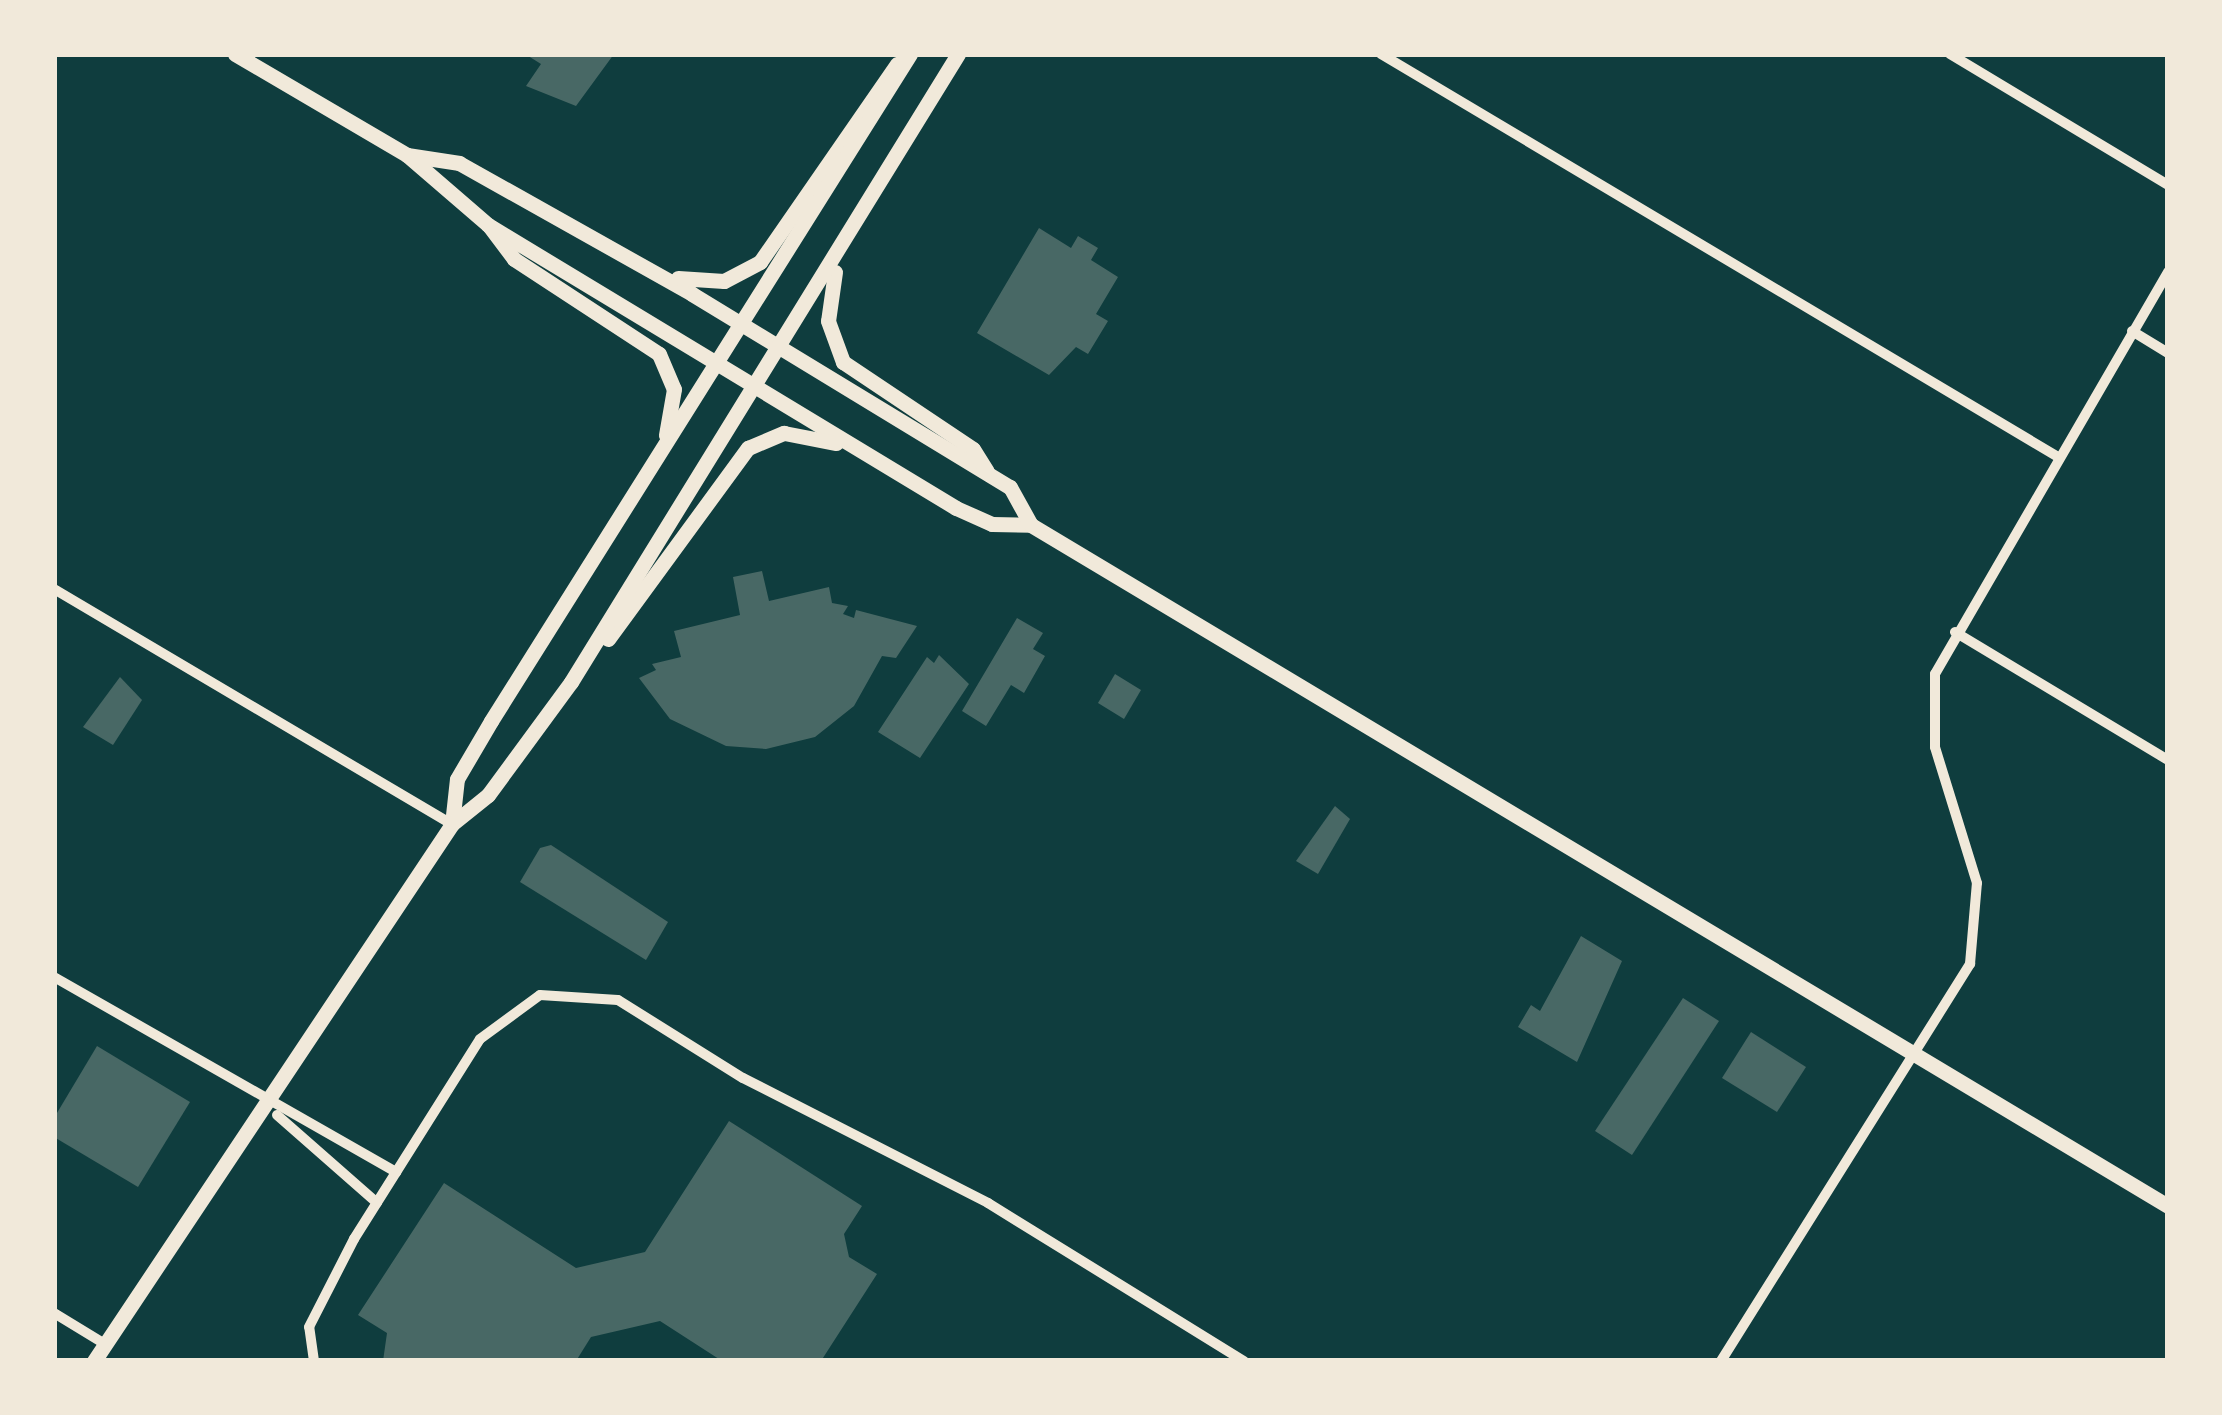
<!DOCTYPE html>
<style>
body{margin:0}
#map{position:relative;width:2222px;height:1415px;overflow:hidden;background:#0f3d3e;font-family:Figtree,sans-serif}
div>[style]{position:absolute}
.building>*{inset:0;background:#486865}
.minor>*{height:10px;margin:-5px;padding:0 5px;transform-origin:5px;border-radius:5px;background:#f1e9da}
.primary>*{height:15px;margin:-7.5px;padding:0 7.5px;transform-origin:7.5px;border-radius:7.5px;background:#f1e9da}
span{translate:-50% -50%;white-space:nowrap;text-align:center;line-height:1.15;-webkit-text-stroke:12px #f1e9da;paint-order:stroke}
.frame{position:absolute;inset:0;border:57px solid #f1e9da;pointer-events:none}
</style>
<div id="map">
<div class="building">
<div style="clip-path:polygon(525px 54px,614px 54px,576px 106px,526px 86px,541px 64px)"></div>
<div style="clip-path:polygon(1039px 228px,1071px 248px,1078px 236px,1098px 248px,1091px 260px,1118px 277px,1096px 314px,1108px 321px,1088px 354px,1076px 347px,1049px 375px,977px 333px)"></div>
<div style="clip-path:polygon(762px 571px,769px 601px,829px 587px,832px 603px,848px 606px,843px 614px,854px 618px,856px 610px,917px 626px,896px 658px,882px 656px,854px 706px,815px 737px,766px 749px,726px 746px,670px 719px,639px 678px,656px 670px,652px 664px,681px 657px,674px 631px,740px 615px,733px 577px)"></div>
<div style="clip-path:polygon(1017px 618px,1043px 633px,1033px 649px,1045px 656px,1024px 693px,1011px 685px,986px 726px,962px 711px)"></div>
<div style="clip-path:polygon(939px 655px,969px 684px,920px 758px,878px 732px,927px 657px,934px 663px)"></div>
<div style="clip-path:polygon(1115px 674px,1141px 690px,1124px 719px,1098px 703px)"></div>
<div style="clip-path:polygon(120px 677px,142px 700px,113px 745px,83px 727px)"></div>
<div style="clip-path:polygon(1335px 806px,1350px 819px,1318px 874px,1296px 861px)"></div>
<div style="clip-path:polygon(551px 845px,668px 922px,646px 960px,520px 882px,540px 848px)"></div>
<div style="clip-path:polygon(1581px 936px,1622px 961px,1577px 1062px,1518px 1027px,1531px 1005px,1540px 1011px)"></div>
<div style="clip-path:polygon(1683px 998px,1719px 1021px,1632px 1155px,1595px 1131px)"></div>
<div style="clip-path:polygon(1751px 1032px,1806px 1067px,1777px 1112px,1722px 1078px)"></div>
<div style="clip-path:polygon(97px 1046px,190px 1102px,138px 1187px,54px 1137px,54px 1118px)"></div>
<div style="clip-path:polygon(729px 1121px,862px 1206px,844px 1234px,849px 1257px,877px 1274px,821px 1361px,722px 1361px,660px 1321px,591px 1337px,576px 1361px,383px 1361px,387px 1333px,358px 1315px,444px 1183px,576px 1268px,645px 1252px)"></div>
</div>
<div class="minor">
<div style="left:1381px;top:54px;width:788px;rotate:30.76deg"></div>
<div style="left:1950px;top:54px;width:254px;rotate:31deg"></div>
<div style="left:2132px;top:331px;width:42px;rotate:31.4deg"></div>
<div style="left:54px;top:589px;width:462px;rotate:30.6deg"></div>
<div style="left:1955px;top:632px;width:249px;rotate:31deg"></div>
<div style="left:54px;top:977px;width:394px;rotate:29.7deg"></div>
<div style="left:277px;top:1115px;width:133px;rotate:41.3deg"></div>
<div style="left:54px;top:1313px;width:60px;rotate:31.3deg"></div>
<div style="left:314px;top:1361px;width:34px;rotate:-98deg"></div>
<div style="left:309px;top:1327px;width:99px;rotate:-62.9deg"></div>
<div style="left:354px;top:1239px;width:236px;rotate:-57.8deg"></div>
<div style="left:480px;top:1039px;width:74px;rotate:-36.3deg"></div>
<div style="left:540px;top:995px;width:78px;rotate:3.7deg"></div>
<div style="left:618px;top:1000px;width:147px;rotate:32deg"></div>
<div style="left:743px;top:1078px;width:275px;rotate:27deg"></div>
<div style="left:988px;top:1203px;width:301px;rotate:31.7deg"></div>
<div style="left:1721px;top:1361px;width:469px;rotate:-57.9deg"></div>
<div style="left:1970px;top:964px;width:81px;rotate:-85.1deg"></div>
<div style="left:1977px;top:883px;width:142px;rotate:-107.2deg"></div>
<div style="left:1935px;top:747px;width:73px;rotate:-90deg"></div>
<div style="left:1935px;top:674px;width:465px;rotate:-59.9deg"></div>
</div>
<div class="primary">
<div style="left:235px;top:54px;width:199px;rotate:30.4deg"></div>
<div style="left:407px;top:155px;width:107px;rotate:40.8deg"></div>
<div style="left:488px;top:225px;width:547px;rotate:31.16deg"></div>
<div style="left:956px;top:508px;width:39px;rotate:24deg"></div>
<div style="left:992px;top:524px;width:39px;rotate:1deg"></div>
<div style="left:1031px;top:525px;width:1325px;rotate:30.92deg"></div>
<div style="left:407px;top:155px;width:53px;rotate:8.7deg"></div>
<div style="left:459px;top:163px;width:267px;rotate:29.3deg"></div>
<div style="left:692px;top:294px;width:372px;rotate:31.3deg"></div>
<div style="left:1010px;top:487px;width:43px;rotate:61.1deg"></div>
<div style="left:490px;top:227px;width:40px;rotate:53deg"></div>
<div style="left:514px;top:259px;width:173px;rotate:33.2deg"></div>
<div style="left:659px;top:354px;width:38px;rotate:67deg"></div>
<div style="left:674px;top:389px;width:47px;rotate:99.9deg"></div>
<div style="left:835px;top:272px;width:49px;rotate:98.1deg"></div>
<div style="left:828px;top:321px;width:44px;rotate:69.9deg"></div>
<div style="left:843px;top:362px;width:156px;rotate:33.8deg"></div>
<div style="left:973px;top:449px;width:26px;rotate:58deg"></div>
<div style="left:678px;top:278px;width:46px;rotate:3.7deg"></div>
<div style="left:724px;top:281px;width:41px;rotate:-27.8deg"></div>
<div style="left:760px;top:262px;width:241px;rotate:-55.3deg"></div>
<div style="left:608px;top:639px;width:237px;rotate:-53.8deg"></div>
<div style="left:748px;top:448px;width:39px;rotate:-23deg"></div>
<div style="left:784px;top:433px;width:53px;rotate:10.9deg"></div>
<div style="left:452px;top:824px;width:45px;rotate:-83.7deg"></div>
<div style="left:457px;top:779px;width:67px;rotate:-59.6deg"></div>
<div style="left:491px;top:721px;width:788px;rotate:-57.86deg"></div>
<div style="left:94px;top:1361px;width:645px;rotate:-56.31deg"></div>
<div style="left:452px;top:824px;width:46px;rotate:-38.9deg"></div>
<div style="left:488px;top:795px;width:140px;rotate:-53.7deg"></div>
<div style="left:571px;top:682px;width:738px;rotate:-58.36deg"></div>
</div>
<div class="frame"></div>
</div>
